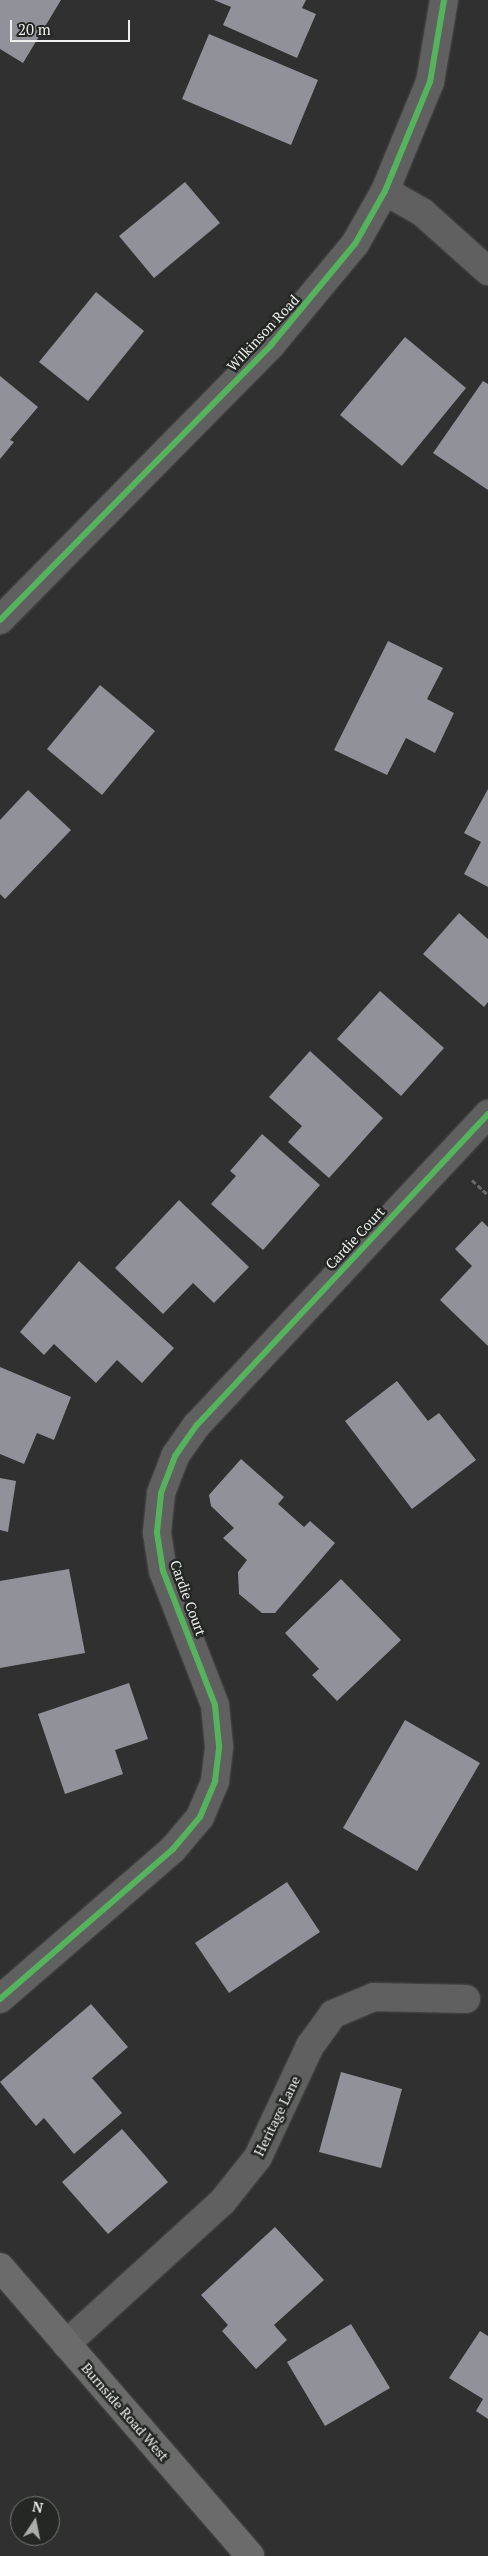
<!DOCTYPE html>
<style>
body{margin:0}
#map{position:relative;width:488px;height:2556px;overflow:hidden;background:#2f302f;font-family:"PT Serif",serif}
div>[style]{position:absolute}
.building>*{inset:0;background:#919199}
.path>*{height:3px;margin-top:-1.5px;transform-origin:0;background:repeating-linear-gradient(90deg,#6a6a6a 0 5px,transparent 0 7.5px)}
.roads{filter:drop-shadow(0 0 1px #4a4b4a) drop-shadow(0 0 1px #4a4b4a)}
.street>*{height:28px;margin:-14px;padding:0 14px;transform-origin:14px;border-radius:14px;background:#5f605f}
.secondary>*{height:28px;margin:-14px;padding:0 14px;transform-origin:14px;border-radius:14px;background:#6a6b6a}
.cycleway>*{height:6px;margin:-3px;padding:0 3px;transform-origin:3px;border-radius:3px;background:#56b35d}
span{translate:-50% -50%;white-space:nowrap;text-align:center;line-height:1.15;-webkit-text-stroke:5px #242724;paint-order:stroke}
.street-label{font-size:14px;color:#eef0ee}
.north{position:absolute;left:10px;top:2496px;width:50px;height:50px;box-sizing:border-box;background:#242724;border:1px solid #757775;border-radius:50%;rotate:11deg;font-size:14px;font-weight:700;line-height:20px;text-align:center;color:#eef0ee}
.north::after{content:'';display:block;margin:auto;width:18px;height:22px;background:#abadab;clip-path:polygon(50% 0,100% 100%,50% 72%,0 100%)}
.scale{position:absolute;left:10px;top:20px;width:120px;height:22px;box-sizing:border-box;border:2px solid #eef0ee;border-top:0;padding-left:6px;font-size:15px;line-height:18px;white-space:nowrap;color:#eef0ee;-webkit-text-stroke:4px #242724;paint-order:stroke}
</style>
<div id="map">
<div class="building">
<div style="clip-path:polygon(0 0,61px 0,23px 63px,0 49px)"></div>
<div style="clip-path:polygon(214px 0,306px 0,302px 8px,316px 14px,297px 58px,223px 25px,231px 7px)"></div>
<div style="clip-path:polygon(209px 34px,318px 80px,291px 145px,182px 99px)"></div>
<div style="clip-path:polygon(185px 182px,220px 223px,154px 278px,119px 236px)"></div>
<div style="clip-path:polygon(96px 292px,144px 331px,88px 401px,39px 362px)"></div>
<div style="clip-path:polygon(405px 337px,466px 388px,402px 466px,340px 415px)"></div>
<div style="clip-path:polygon(0 376px,38px 407px,10px 440px,14px 442px,0 459px)"></div>
<div style="clip-path:polygon(483px 381px,488px 384px,488px 490px,433px 453px)"></div>
<div style="clip-path:polygon(388px 641px,443px 668px,427px 699px,454px 713px,435px 753px,406px 738px,387px 775px,334px 750px)"></div>
<div style="clip-path:polygon(100px 685px,155px 731px,102px 795px,47px 749px)"></div>
<div style="clip-path:polygon(488px 789px,488px 887px,464px 874px,481px 842px,464px 833px)"></div>
<div style="clip-path:polygon(28px 790px,71px 830px,5px 899px,0 894px,0 820px)"></div>
<div style="clip-path:polygon(459px 913px,488px 939px,488px 1002px,484px 1007px,423px 954px)"></div>
<div style="clip-path:polygon(380px 991px,444px 1048px,401px 1096px,337px 1039px)"></div>
<div style="clip-path:polygon(310px 1051px,383px 1118px,329px 1178px,288px 1142px,302px 1126px,269px 1097px)"></div>
<div style="clip-path:polygon(262px 1134px,320px 1185px,263px 1250px,211px 1204px,236px 1176px,230px 1171px)"></div>
<div style="clip-path:polygon(179px 1200px,249px 1267px,214px 1303px,193px 1283px,163px 1314px,115px 1268px)"></div>
<div style="clip-path:polygon(482px 1221px,488px 1227px,488px 1346px,440px 1300px,472px 1266px,455px 1249px)"></div>
<div style="clip-path:polygon(79px 1261px,174px 1348px,142px 1383px,117px 1360px,96px 1383px,54px 1344px,44px 1355px,20px 1332px)"></div>
<div style="clip-path:polygon(0 1367px,71px 1397px,54px 1440px,37px 1433px,24px 1464px,0 1454px)"></div>
<div style="clip-path:polygon(397px 1381px,428px 1421px,439px 1413px,476px 1460px,412px 1509px,345px 1421px)"></div>
<div style="clip-path:polygon(241px 1459px,284px 1497px,278px 1504px,304px 1527px,310px 1521px,335px 1543px,275px 1613px,262px 1613px,239px 1594px,238px 1572px,247px 1560px,223px 1538px,234px 1528px,211px 1506px,209px 1495px)"></div>
<div style="clip-path:polygon(0 1478px,16px 1481px,8px 1532px,0 1530px)"></div>
<div style="clip-path:polygon(69px 1569px,85px 1653px,0 1668px,0 1581px)"></div>
<div style="clip-path:polygon(341px 1579px,401px 1640px,337px 1701px,312px 1675px,319px 1669px,285px 1633px)"></div>
<div style="clip-path:polygon(129px 1683px,148px 1739px,115px 1750px,123px 1774px,65px 1794px,38px 1714px)"></div>
<div style="clip-path:polygon(405px 1720px,480px 1763px,417px 1871px,343px 1828px)"></div>
<div style="clip-path:polygon(287px 1882px,320px 1932px,229px 1993px,195px 1943px)"></div>
<div style="clip-path:polygon(91px 2004px,128px 2047px,92px 2078px,122px 2113px,74px 2154px,44px 2118px,36px 2126px,0 2082px)"></div>
<div style="clip-path:polygon(341px 2072px,402px 2089px,381px 2168px,319px 2152px)"></div>
<div style="clip-path:polygon(122px 2129px,168px 2182px,108px 2234px,62px 2182px)"></div>
<div style="clip-path:polygon(275px 2227px,324px 2280px,274px 2325px,287px 2340px,256px 2369px,222px 2331px,228px 2325px,201px 2295px)"></div>
<div style="clip-path:polygon(351px 2324px,390px 2388px,325px 2426px,287px 2362px)"></div>
<div style="clip-path:polygon(480px 2331px,488px 2336px,488px 2419px,476px 2411px,483px 2399px,449px 2378px)"></div>
</div>
<div class="path">
<div style="left:472px;top:1180px;width:22px;rotate:43deg"></div>
</div>
<div class="roads">
<div class="street">
<div style="left:385px;top:191px;width:43px;rotate:29.6deg"></div>
<div style="left:422px;top:212px;width:89px;rotate:41.8deg"></div>
<div style="left:0;top:620px;width:386px;rotate:-45.4deg"></div>
<div style="left:271px;top:345px;width:131px;rotate:-50.3deg"></div>
<div style="left:355px;top:244px;width:61px;rotate:-60.5deg"></div>
<div style="left:385px;top:191px;width:118px;rotate:-67.6deg"></div>
<div style="left:430px;top:82px;width:83px;rotate:-80.3deg"></div>
<div style="left:0;top:1999px;width:229px;rotate:-40.9deg"></div>
<div style="left:173px;top:1849px;width:42px;rotate:-49.8deg"></div>
<div style="left:200px;top:1817px;width:39px;rotate:-67deg"></div>
<div style="left:215px;top:1781px;width:35px;rotate:-83deg"></div>
<div style="left:219px;top:1746px;width:41px;rotate:-95.6deg"></div>
<div style="left:215px;top:1705px;width:144px;rotate:-111.2deg"></div>
<div style="left:163px;top:1571px;width:39px;rotate:-99deg"></div>
<div style="left:157px;top:1532px;width:39px;rotate:-84deg"></div>
<div style="left:161px;top:1493px;width:40px;rotate:-69deg"></div>
<div style="left:175px;top:1456px;width:38px;rotate:-55deg"></div>
<div style="left:197px;top:1425px;width:426px;rotate:-46.9deg"></div>
<div style="left:66px;top:2344px;width:212px;rotate:-42.3deg"></div>
<div style="left:223px;top:2201px;width:56px;rotate:-51.5deg"></div>
<div style="left:258px;top:2157px;width:123px;rotate:-64.9deg"></div>
<div style="left:310px;top:2046px;width:39px;rotate:-54deg"></div>
<div style="left:333px;top:2014px;width:44px;rotate:-22.5deg"></div>
<div style="left:374px;top:1997px;width:92px;rotate:1.2deg"></div>
</div>
<div class="secondary">
<div style="left:0;top:2267px;width:382px;rotate:49.1deg"></div>
</div>
</div>
<div class="cycleway">
<div style="left:0;top:620px;width:386px;rotate:-45.4deg"></div>
<div style="left:271px;top:345px;width:131px;rotate:-50.3deg"></div>
<div style="left:355px;top:244px;width:61px;rotate:-60.5deg"></div>
<div style="left:385px;top:191px;width:118px;rotate:-67.6deg"></div>
<div style="left:430px;top:82px;width:83px;rotate:-80.3deg"></div>
<div style="left:0;top:1999px;width:229px;rotate:-40.9deg"></div>
<div style="left:173px;top:1849px;width:42px;rotate:-49.8deg"></div>
<div style="left:200px;top:1817px;width:39px;rotate:-67deg"></div>
<div style="left:215px;top:1781px;width:35px;rotate:-83deg"></div>
<div style="left:219px;top:1746px;width:41px;rotate:-95.6deg"></div>
<div style="left:215px;top:1705px;width:144px;rotate:-111.2deg"></div>
<div style="left:163px;top:1571px;width:39px;rotate:-99deg"></div>
<div style="left:157px;top:1532px;width:39px;rotate:-84deg"></div>
<div style="left:161px;top:1493px;width:40px;rotate:-69deg"></div>
<div style="left:175px;top:1456px;width:38px;rotate:-55deg"></div>
<div style="left:197px;top:1425px;width:426px;rotate:-46.9deg"></div>
</div>
<div class="street-label">
<span style="left:263px;top:333px;rotate:-47deg">Wilkinson Road</span>
<span style="left:355px;top:1238px;rotate:-47deg">Cardie Court</span>
<span style="left:188px;top:1598px;rotate:70deg">Cardie Court</span>
<span style="left:277px;top:2116px;rotate:-64deg">Heritage Lane</span>
<span style="left:125px;top:2412px;rotate:49deg">Burnside Road West</span>
</div>
<div class="north">N</div>
<div class="scale">20 m</div>
</div>
